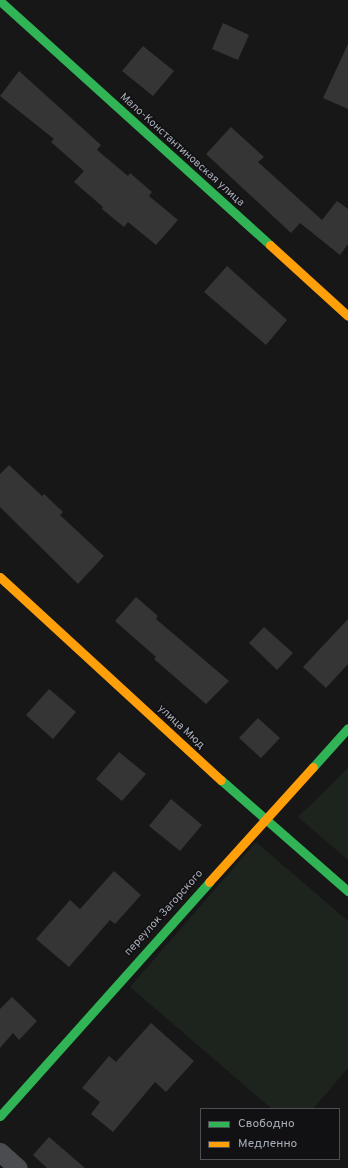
<!DOCTYPE html>
<meta charset="utf-8">
<style>
body{margin:0}
#map{position:relative;width:348px;height:1168px;overflow:hidden;background:#171717;font-family:Overpass,sans-serif}
div>[style]{position:absolute}
.green>*{inset:0;background:#1d241e}
.building>*{inset:0;background:#353536}
.street>*{height:19px;margin:-9.5px;padding:0 9.5px;transform-origin:9.5px;border-radius:9.5px;background:#4b4c50}
.fast>*{height:9px;margin:-4.5px;padding:0 4.5px;transform-origin:4.5px;border-radius:4.5px;background:#30b455}
.slow>*{height:9px;margin:-4.5px;padding:0 4.5px;transform-origin:4.5px;border-radius:4.5px;background:#ff9f0a}
span{translate:-50% -50%;white-space:nowrap;text-align:center;line-height:1.15;-webkit-text-stroke:3px #111113;paint-order:stroke}
.street-label{font-size:11px;color:#a8adb8}
.legend{position:absolute;left:200px;top:1108px;width:140px;height:52px;box-sizing:border-box;background:#111113;border:1px solid #4d4f55;margin:0;padding:5px 7px;list-style:none;font-size:12px;color:#a8adb8}
.legend li{display:flex;align-items:center;gap:8px;height:20px}
.legend b{width:20px;border:1px solid #4d4f55}
</style>
<div id="map">
<div class="green">
<div style="clip-path:polygon(348px 768px,348px 860px,298px 817px)"></div>
<div style="clip-path:polygon(256px 842px,348px 921px,348px 1068px,313px 1109px,272px 1109px,130px 987px)"></div>
</div>
<div class="building">
<div style="clip-path:polygon(223px 23px,249px 35px,238px 60px,212px 49px)"></div>
<div style="clip-path:polygon(348px 44px,348px 109px,323px 98px)"></div>
<div style="clip-path:polygon(143px 46px,174px 71px,153px 96px,122px 71px)"></div>
<div style="clip-path:polygon(19px 71px,101px 145px,97px 150px,128px 176px,130px 173px,152px 192px,149px 196px,178px 220px,156px 245px,128px 222px,124px 227px,102px 209px,103px 207px,74px 182px,84px 171px,51px 142px,54px 139px,0 96px)"></div>
<div style="clip-path:polygon(231px 127px,264px 157px,258px 162px,322px 220px,337px 201px,348px 209px,348px 244px,340px 255px,300px 223px,291px 233px,206px 154px)"></div>
<div style="clip-path:polygon(227px 266px,287px 320px,266px 345px,204px 292px)"></div>
<div style="clip-path:polygon(9px 465px,42px 496px,44px 494px,63px 512px,60px 515px,104px 556px,78px 584px,0 507px,0 474px)"></div>
<div style="clip-path:polygon(136px 597px,158px 616px,156px 619px,229px 681px,206px 704px,154px 659px,156px 657px,115px 621px)"></div>
<div style="clip-path:polygon(348px 619px,348px 664px,326px 688px,303px 667px)"></div>
<div style="clip-path:polygon(264px 627px,293px 653px,277px 670px,249px 643px)"></div>
<div style="clip-path:polygon(49px 689px,76px 712px,53px 739px,26px 715px)"></div>
<div style="clip-path:polygon(258px 718px,280px 738px,261px 758px,239px 738px)"></div>
<div style="clip-path:polygon(119px 752px,146px 774px,122px 801px,96px 779px)"></div>
<div style="clip-path:polygon(171px 799px,202px 825px,180px 851px,149px 826px)"></div>
<div style="clip-path:polygon(114px 871px,141px 895px,115px 924px,110px 920px,69px 967px,36px 939px,70px 900px,80px 909px)"></div>
<div style="clip-path:polygon(12px 997px,37px 1021px,19px 1040px,13px 1033px,0 1048px,0 1009px)"></div>
<div style="clip-path:polygon(151px 1023px,194px 1061px,166px 1092px,155px 1082px,113px 1132px,91px 1114px,100px 1102px,82px 1088px,109px 1056px,116px 1062px)"></div>
<div style="clip-path:polygon(49px 1137px,85px 1168px,47px 1168px,33px 1155px)"></div>
</div>
<div class="street">
<div style="left:0;top:1152px;width:24px;rotate:42deg"></div>
</div>
<div class="fast">
<div style="left:0;top:1px;width:364px;rotate:42.1deg"></div>
<div style="left:313px;top:767px;width:52px;rotate:-48.1deg"></div>
<div style="left:221px;top:780px;width:169px;rotate:41.2deg"></div>
<div style="left:0;top:1116px;width:314px;rotate:-48.2deg"></div>
</div>
<div class="slow">
<div style="left:270px;top:245px;width:105px;rotate:42.3deg"></div>
<div style="left:0;top:577px;width:300px;rotate:42.6deg"></div>
<div style="left:209px;top:882px;width:155px;rotate:-47.9deg"></div>
</div>
<div class="street-label">
<span style="left:182px;top:150px;rotate:42deg">Мало-Константиновская улица</span>
<span style="left:181px;top:727px;rotate:43deg">улица Мюд</span>
<span style="left:164px;top:913px;rotate:-48deg">переулок Загорского</span>
</div>
<ul class="legend">
<li><b style="height:5px;background:#30b455"></b>Свободно</li>
<li><b style="height:5px;background:#ff9f0a"></b>Медленно</li>
</ul>
</div>
